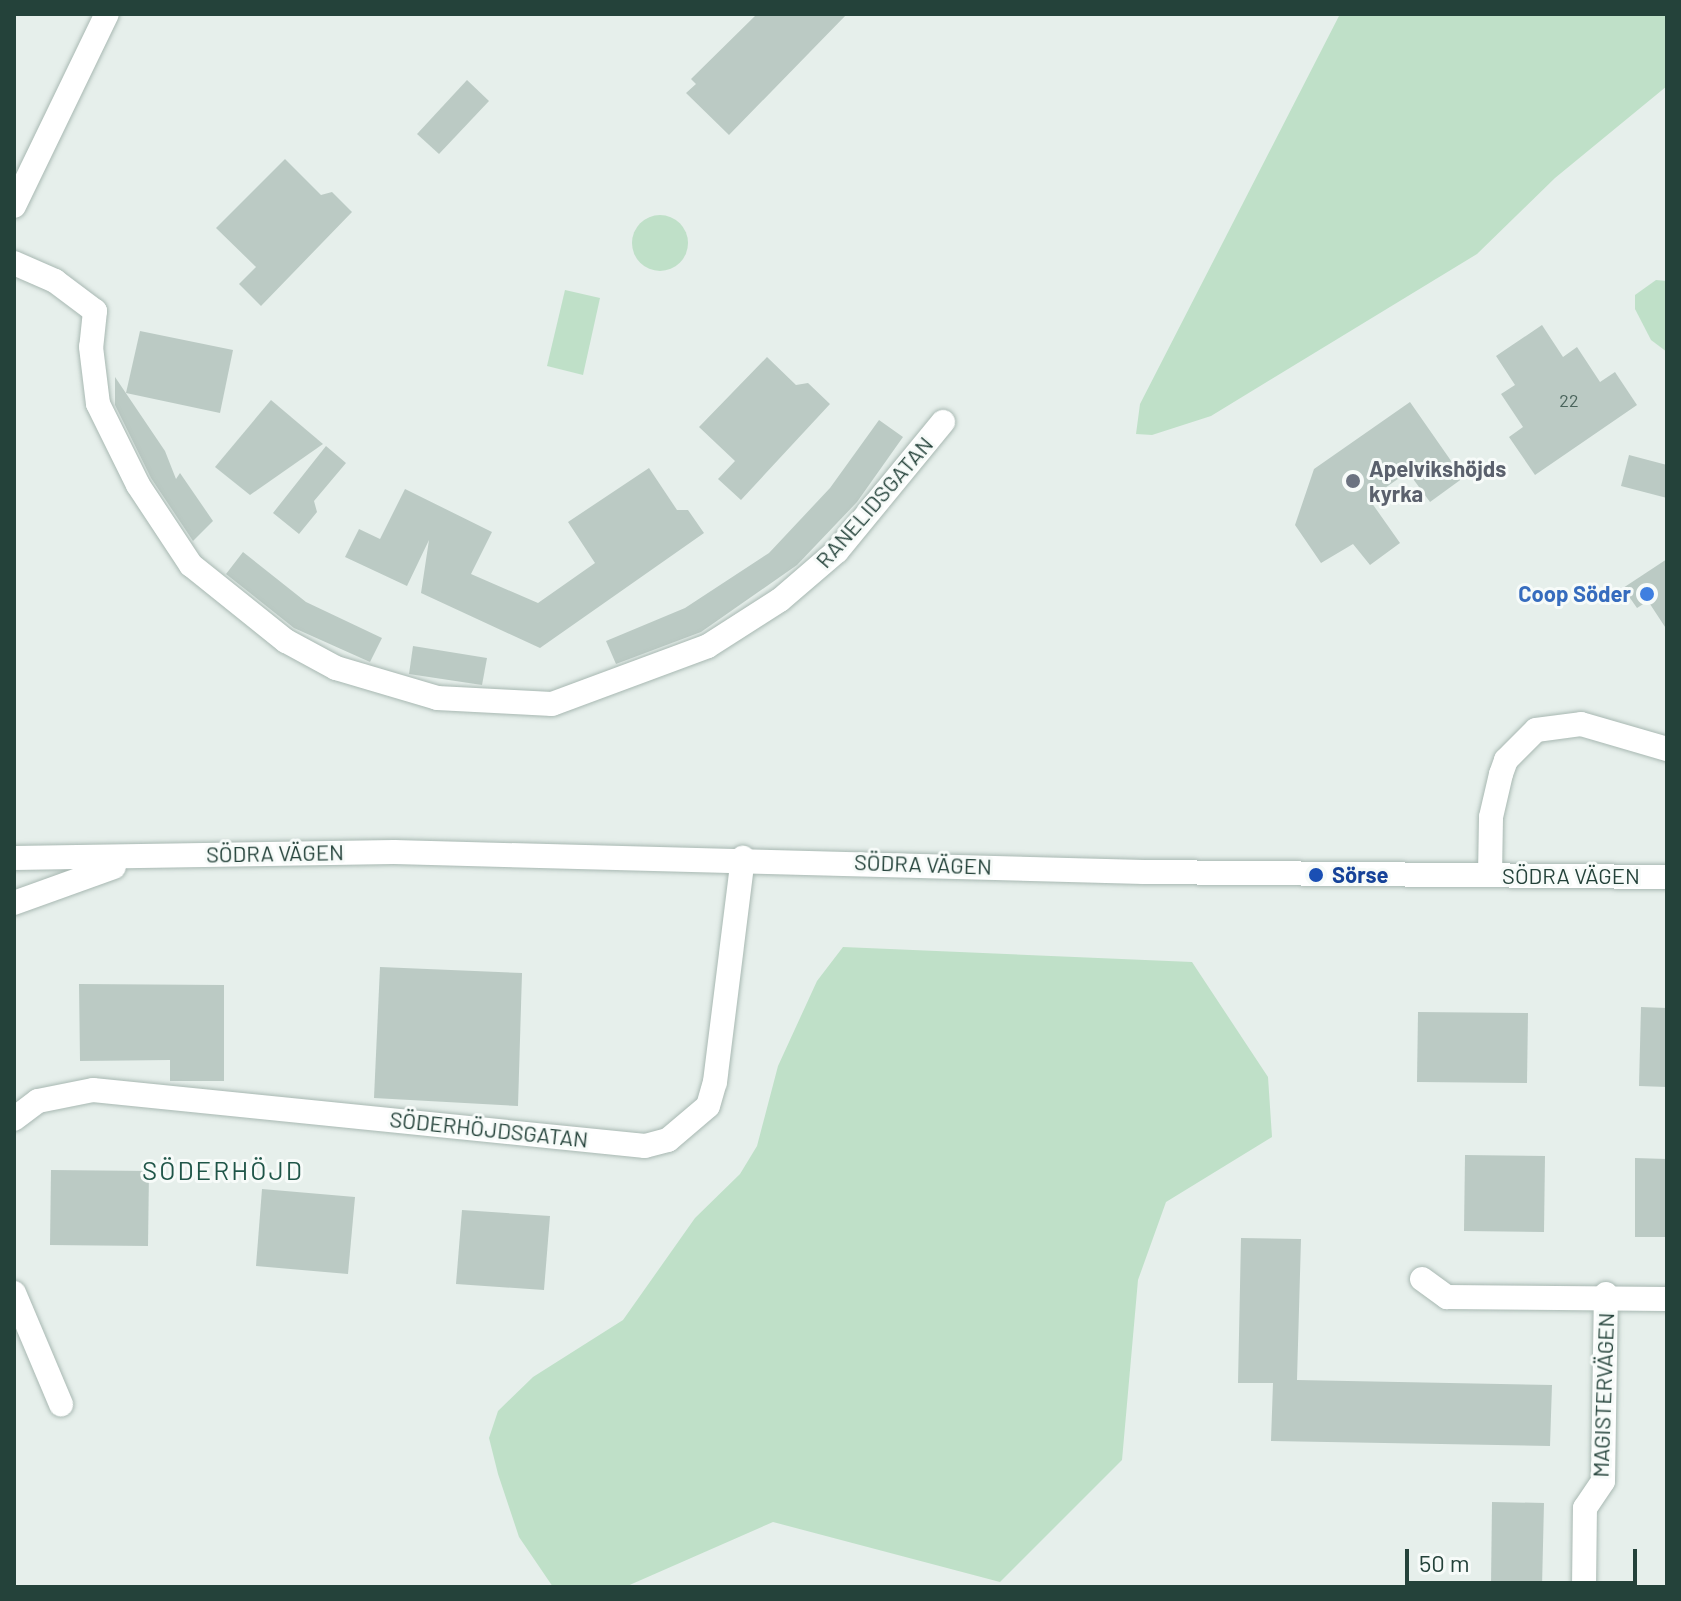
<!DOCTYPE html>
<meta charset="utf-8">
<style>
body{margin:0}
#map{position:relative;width:1681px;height:1601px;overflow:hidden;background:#e6efeb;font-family:Barlow,sans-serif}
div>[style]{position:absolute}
.green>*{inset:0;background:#bfe0c8}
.round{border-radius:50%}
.building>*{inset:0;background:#bbcac4}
.roads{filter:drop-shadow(0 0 2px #a8b8b2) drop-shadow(0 0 2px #a8b8b2)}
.minor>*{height:24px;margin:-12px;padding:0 12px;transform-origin:12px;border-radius:12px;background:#fff}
.dots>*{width:22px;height:22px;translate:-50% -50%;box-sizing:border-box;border:4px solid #f7fbf9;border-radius:50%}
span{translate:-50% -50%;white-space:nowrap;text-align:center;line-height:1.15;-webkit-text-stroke:6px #f7fbf9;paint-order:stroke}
.number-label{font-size:18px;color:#4a645c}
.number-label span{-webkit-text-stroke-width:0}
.worship-label{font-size:22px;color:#5b616d;font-weight:700}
.left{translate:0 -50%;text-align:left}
.street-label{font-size:22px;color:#24423a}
.shop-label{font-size:22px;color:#366cbe;font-weight:700}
.right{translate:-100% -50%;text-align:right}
.transit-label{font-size:22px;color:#164399;font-weight:700}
.quarter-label{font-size:26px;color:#1f5548;letter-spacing:2px}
.frame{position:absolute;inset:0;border:16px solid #24423a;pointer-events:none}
.scale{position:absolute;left:1405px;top:1549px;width:232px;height:36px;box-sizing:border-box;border:4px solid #24423a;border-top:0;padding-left:10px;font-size:24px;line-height:28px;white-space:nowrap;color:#24423a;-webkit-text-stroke:6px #f7fbf9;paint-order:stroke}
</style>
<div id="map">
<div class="green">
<div style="clip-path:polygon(1340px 14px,1667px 14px,1667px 86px,1555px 178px,1477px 254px,1211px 416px,1152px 435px,1136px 434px,1140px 404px)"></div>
<div class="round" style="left:632px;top:215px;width:56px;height:56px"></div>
<div style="clip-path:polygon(1656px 280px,1667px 281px,1667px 352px,1651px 340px,1635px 309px,1635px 295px)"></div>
<div style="clip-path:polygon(565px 290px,600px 298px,583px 375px,547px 366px)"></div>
<div style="clip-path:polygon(843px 947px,1192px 962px,1268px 1077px,1272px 1137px,1166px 1202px,1138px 1280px,1122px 1460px,1000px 1582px,773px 1522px,625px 1587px,553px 1587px,519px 1537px,498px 1474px,489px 1438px,498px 1411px,533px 1377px,623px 1320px,695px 1218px,740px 1174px,757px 1146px,778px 1066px,817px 981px)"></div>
</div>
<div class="building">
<div style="clip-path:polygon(757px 14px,847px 14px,729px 135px,686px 93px,696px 84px,691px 79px)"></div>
<div style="clip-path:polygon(467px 80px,489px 101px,439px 154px,417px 134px)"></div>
<div style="clip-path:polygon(285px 159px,321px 195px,332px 192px,352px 212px,261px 306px,239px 284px,256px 267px,216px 228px)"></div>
<div style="clip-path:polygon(1542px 325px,1563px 357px,1577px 347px,1600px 382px,1615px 372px,1637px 405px,1535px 475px,1509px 437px,1523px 427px,1501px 394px,1515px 385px,1496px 356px)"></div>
<div style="clip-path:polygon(140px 331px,233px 350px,220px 413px,126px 393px)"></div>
<div style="clip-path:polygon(767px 357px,796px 385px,808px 383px,830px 404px,741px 500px,718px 479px,735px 461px,699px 427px)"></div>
<div style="clip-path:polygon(115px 377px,165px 451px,176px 479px,180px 473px,213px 521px,193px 541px,151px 478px,115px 405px)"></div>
<div style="clip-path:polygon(271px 400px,323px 444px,250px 495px,215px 467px)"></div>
<div style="clip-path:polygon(1410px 402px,1463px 478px,1430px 502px,1408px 472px,1369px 499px,1400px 543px,1370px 565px,1353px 544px,1321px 563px,1295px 525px,1314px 469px)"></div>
<div style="clip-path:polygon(879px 420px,903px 437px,857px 502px,797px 565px,701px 632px,616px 664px,606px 641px,685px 608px,769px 553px,830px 488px)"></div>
<div style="clip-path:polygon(326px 446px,346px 463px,314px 501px,317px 512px,299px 534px,273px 513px)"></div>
<div style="clip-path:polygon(1629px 455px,1667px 465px,1667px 498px,1621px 486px)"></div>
<div style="clip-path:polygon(649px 468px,677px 510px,688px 510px,704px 533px,540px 648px,421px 593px,429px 540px,407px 586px,345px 557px,359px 529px,380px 539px,405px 489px,492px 532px,471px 574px,538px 603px,595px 563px,568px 522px)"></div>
<div style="clip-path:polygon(243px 552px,306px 602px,382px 638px,370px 662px,294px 628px,226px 574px)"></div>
<div style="clip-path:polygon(1667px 559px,1667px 630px,1648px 601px,1637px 608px,1623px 588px)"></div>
<div style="clip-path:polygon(413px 646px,487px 658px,482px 685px,409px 674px)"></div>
<div style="clip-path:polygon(380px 967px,522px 973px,518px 1106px,374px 1098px)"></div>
<div style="clip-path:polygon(79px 984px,224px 985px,224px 1081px,170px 1081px,170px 1060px,80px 1061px)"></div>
<div style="clip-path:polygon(1641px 1007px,1667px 1008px,1667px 1087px,1639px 1086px)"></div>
<div style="clip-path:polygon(1418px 1012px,1528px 1013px,1527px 1083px,1417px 1082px)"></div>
<div style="clip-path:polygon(1465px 1155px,1545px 1156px,1544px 1232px,1464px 1231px)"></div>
<div style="clip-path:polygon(1635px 1158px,1667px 1159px,1667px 1237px,1635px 1237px)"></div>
<div style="clip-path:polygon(51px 1170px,149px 1171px,148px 1246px,50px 1245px)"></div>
<div style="clip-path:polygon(262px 1189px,355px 1197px,348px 1274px,256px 1266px)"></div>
<div style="clip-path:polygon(462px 1210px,550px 1216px,544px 1290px,456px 1284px)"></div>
<div style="clip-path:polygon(1241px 1238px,1301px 1239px,1297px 1380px,1552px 1385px,1550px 1446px,1271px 1441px,1273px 1383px,1238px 1383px)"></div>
<div style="clip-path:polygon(1492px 1502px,1544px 1503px,1542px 1587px,1491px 1587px)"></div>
</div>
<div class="roads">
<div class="minor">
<div style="left:14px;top:206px;width:213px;rotate:-64.2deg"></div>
<div style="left:14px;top:263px;width:45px;rotate:23.7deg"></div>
<div style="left:55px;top:281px;width:50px;rotate:36.9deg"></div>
<div style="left:95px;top:311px;width:36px;rotate:96deg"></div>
<div style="left:91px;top:347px;width:57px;rotate:83deg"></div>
<div style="left:98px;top:404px;width:90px;rotate:63.7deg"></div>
<div style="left:138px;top:485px;width:96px;rotate:56.5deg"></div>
<div style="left:191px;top:565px;width:122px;rotate:38.7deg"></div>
<div style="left:286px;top:641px;width:57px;rotate:28.4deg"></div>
<div style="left:336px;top:668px;width:105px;rotate:16.5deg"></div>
<div style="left:437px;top:698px;width:115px;rotate:3deg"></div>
<div style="left:552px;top:704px;width:166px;rotate:-20.4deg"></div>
<div style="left:708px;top:646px;width:85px;rotate:-32.6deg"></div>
<div style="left:780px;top:600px;width:75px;rotate:-40.7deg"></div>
<div style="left:837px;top:551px;width:167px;rotate:-50.6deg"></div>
<div style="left:14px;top:858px;width:380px;rotate:-0.9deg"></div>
<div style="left:394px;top:852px;width:750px;rotate:1.53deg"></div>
<div style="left:1144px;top:872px;width:523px;rotate:0.55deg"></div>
<div style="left:1490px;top:875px;width:58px;rotate:-89deg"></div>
<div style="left:1491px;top:817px;width:44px;rotate:-76.9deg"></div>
<div style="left:1501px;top:774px;width:15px;rotate:-70deg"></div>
<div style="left:1506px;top:760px;width:42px;rotate:-45deg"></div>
<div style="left:1536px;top:730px;width:45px;rotate:-7.6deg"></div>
<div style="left:1581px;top:724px;width:90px;rotate:16.2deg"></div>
<div style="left:14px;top:903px;width:106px;rotate:-19.8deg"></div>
<div style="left:14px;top:1119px;width:30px;rotate:-37deg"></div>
<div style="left:38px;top:1101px;width:56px;rotate:-11.3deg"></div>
<div style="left:93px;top:1090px;width:555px;rotate:5.79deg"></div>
<div style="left:645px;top:1146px;width:24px;rotate:-15deg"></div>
<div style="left:668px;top:1140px;width:52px;rotate:-40.4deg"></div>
<div style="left:708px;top:1106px;width:25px;rotate:-74deg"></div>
<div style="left:715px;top:1082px;width:226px;rotate:-82.9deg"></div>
<div style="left:1422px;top:1279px;width:31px;rotate:36deg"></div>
<div style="left:1447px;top:1297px;width:220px;rotate:0.5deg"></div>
<div style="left:14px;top:1293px;width:121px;rotate:67.1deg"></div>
<div style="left:1584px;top:1587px;width:79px;rotate:-89.3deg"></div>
<div style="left:1585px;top:1508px;width:32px;rotate:-56deg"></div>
<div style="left:1603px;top:1481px;width:187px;rotate:-89.1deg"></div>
</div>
</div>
<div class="dots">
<div style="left:1353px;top:481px;background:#6b7280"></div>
<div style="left:1647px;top:594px;background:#3f7fe0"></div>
<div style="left:1316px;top:875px;background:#1a4fb4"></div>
</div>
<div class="number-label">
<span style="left:1569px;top:400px">22</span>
</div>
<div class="worship-label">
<span class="left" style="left:1369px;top:481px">Apelvikshöjds<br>kyrka</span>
</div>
<div class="street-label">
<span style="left:874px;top:502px;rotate:-49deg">RANELIDSGATAN</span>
<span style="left:275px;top:853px;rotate:-1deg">SÖDRA VÄGEN</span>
<span style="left:923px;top:864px;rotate:2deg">SÖDRA VÄGEN</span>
<span style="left:1571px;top:876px">SÖDRA VÄGEN</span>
<span style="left:489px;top:1129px;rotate:6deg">SÖDERHÖJDSGATAN</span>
<span style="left:1603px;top:1395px;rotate:-88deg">MAGISTERVÄGEN</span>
</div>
<div class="shop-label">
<span class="right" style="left:1631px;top:594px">Coop Söder</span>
</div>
<div class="transit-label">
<span class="left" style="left:1332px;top:875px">Sörse</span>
</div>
<div class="quarter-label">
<span style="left:223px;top:1170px">SÖDERHÖJD</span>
</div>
<div class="frame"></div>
<div class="scale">50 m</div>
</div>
